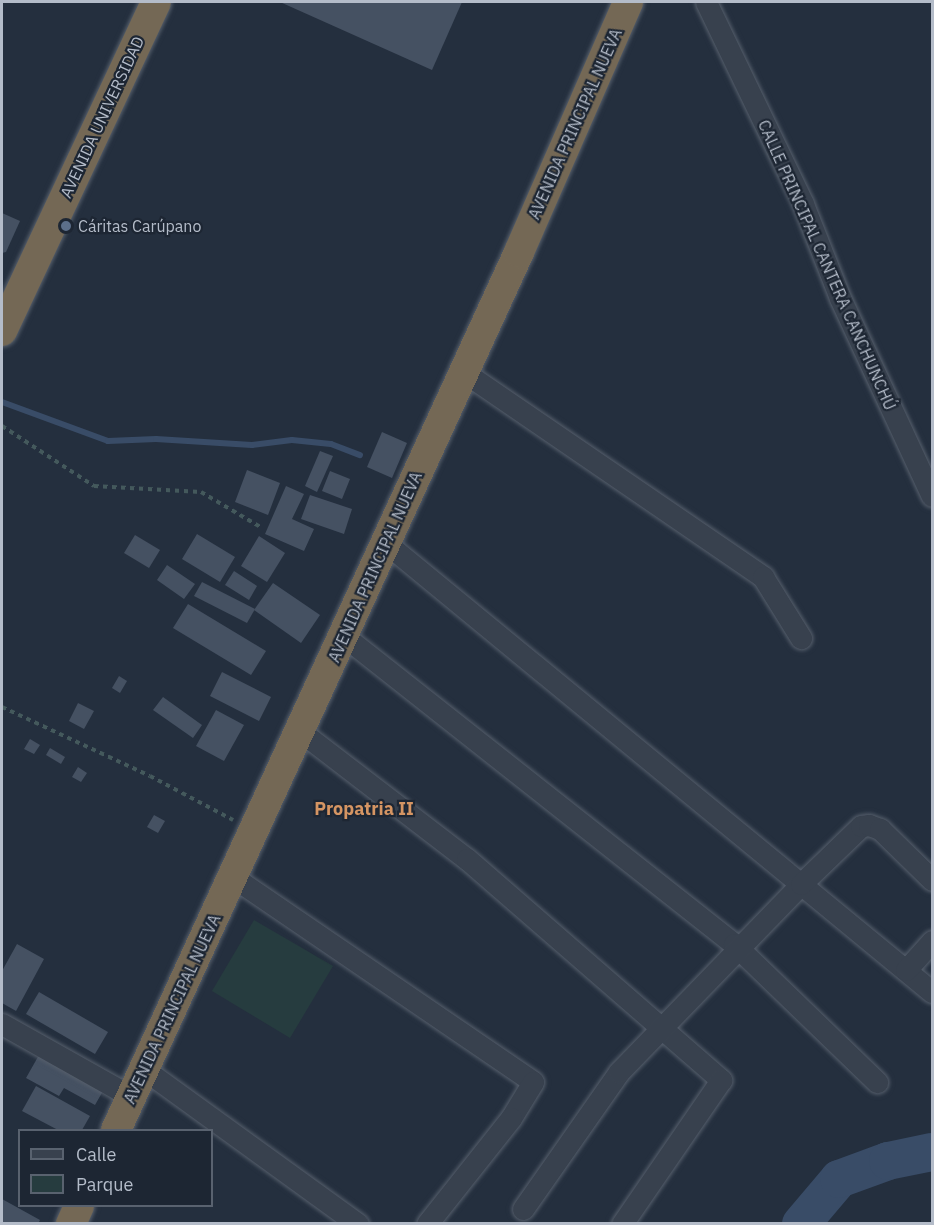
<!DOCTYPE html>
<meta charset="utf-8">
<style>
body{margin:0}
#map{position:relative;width:934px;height:1225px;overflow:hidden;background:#242f3e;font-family:"IBM Plex Sans",sans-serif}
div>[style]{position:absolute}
.green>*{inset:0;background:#263c3f}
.stream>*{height:6px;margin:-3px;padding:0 3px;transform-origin:3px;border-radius:3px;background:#394c67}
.river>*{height:38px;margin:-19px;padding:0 19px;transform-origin:19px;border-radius:19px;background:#394c67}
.building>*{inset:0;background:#455162}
.path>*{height:4px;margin-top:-2px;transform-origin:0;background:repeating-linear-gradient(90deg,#44595c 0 4.5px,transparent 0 9px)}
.roads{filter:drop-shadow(0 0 2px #565f6c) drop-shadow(0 0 2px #565f6c)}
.minor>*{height:21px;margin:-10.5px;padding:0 10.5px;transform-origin:10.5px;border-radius:10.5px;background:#38414e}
.highway>*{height:30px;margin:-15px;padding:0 15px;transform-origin:15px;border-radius:15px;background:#746855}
.dots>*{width:16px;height:16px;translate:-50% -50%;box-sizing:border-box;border:3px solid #1d2633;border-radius:50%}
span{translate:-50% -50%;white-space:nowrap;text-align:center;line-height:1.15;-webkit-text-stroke:4.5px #1d2633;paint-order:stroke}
.street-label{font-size:16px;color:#b4bcc9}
.poi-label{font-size:16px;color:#b4bcc9}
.left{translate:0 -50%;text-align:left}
.neighbourhood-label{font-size:18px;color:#d59563;font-weight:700}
.frame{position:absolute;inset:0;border:3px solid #b4bcc9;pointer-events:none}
.legend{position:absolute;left:18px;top:1129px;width:195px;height:78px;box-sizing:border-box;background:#1d2633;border:2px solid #59626f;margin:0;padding:8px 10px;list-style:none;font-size:18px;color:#b4bcc9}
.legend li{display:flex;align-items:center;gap:12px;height:30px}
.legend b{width:30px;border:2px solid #59626f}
</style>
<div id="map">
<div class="green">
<div style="clip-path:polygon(254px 920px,333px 966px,290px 1038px,212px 991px)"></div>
</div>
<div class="stream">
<div style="left:2px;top:402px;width:113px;rotate:20.2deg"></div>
<div style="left:108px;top:441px;width:48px;rotate:-2.4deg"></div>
<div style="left:156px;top:439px;width:96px;rotate:3.6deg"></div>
<div style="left:252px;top:445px;width:40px;rotate:-7.1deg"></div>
<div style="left:292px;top:440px;width:39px;rotate:6deg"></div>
<div style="left:331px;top:444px;width:31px;rotate:21deg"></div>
</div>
<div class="river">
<div style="left:801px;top:1224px;width:59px;rotate:-49.8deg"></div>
<div style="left:839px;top:1179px;width:52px;rotate:-20.2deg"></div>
<div style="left:888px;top:1161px;width:45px;rotate:-11.6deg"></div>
</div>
<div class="building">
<div style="clip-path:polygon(280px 2px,462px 2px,432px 70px)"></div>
<div style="clip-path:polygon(2px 213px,20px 221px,6px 252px,2px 253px)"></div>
<div style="clip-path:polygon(382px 432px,407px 443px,392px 478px,367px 467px)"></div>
<div style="clip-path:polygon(320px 451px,333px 456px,317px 492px,305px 486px)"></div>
<div style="clip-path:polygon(247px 470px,280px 483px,268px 515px,235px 502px)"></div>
<div style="clip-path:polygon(330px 471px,350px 479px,342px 499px,322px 491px)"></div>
<div style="clip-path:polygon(286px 486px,304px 494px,292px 519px,314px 529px,304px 551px,265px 534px)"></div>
<div style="clip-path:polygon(310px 495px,352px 509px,344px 534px,301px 519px)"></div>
<div style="clip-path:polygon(197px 534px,235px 557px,220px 582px,182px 559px)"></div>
<div style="clip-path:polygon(135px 535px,160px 550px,149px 568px,124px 553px)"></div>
<div style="clip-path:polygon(259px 536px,285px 553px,267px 582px,241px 566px)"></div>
<div style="clip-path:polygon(167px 565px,195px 584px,184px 599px,157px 580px)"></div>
<div style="clip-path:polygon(234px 571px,257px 586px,249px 600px,225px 585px)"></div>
<div style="clip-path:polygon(202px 582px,255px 609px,247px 623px,194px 596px)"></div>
<div style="clip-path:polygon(273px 583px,320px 615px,301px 643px,254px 610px)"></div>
<div style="clip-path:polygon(188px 604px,266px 651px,251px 675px,173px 628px)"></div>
<div style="clip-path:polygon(222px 672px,271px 697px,259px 721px,210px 696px)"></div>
<div style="clip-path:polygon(119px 676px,127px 681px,120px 693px,112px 688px)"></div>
<div style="clip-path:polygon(163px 697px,202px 725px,193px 738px,153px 710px)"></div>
<div style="clip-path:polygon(78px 703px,94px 711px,84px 729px,69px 721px)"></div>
<div style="clip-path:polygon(216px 710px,244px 725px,224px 761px,196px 746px)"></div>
<div style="clip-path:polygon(30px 739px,40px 745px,34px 754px,24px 749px)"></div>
<div style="clip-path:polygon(50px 748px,65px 757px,61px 764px,46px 755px)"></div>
<div style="clip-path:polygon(78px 767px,87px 773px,81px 782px,72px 777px)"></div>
<div style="clip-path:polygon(154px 815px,165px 821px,158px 833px,147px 827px)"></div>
<div style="clip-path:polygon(17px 944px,44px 959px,16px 1011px,2px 1003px,2px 971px)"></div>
<div style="clip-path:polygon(39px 992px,108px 1032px,95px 1054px,26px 1014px)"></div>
<div style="clip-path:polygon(39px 1055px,103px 1091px,95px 1105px,64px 1088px,59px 1096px,26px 1078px)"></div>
<div style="clip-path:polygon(36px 1086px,90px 1116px,82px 1130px,58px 1130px,22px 1111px)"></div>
<div style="clip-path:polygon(2px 1199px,40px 1220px,38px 1224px,2px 1224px)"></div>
</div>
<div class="path">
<div style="left:2px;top:426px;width:110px;rotate:33.1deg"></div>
<div style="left:94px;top:486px;width:107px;rotate:3.2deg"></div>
<div style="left:201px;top:492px;width:71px;rotate:30.5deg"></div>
<div style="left:2px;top:707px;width:163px;rotate:25deg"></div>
<div style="left:150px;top:776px;width:94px;rotate:27.9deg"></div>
</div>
<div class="roads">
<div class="minor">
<div style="left:706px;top:2px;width:224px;rotate:64.3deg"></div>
<div style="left:803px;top:204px;width:101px;rotate:68.5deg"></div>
<div style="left:840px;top:298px;width:218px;rotate:65.1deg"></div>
<div style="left:464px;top:372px;width:363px;rotate:34.4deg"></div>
<div style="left:763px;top:577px;width:72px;rotate:58.1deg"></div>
<div style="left:386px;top:543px;width:707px;rotate:39.43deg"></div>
<div style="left:344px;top:636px;width:497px;rotate:38.3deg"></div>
<div style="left:734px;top:944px;width:199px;rotate:44deg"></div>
<div style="left:300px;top:731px;width:210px;rotate:37.5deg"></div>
<div style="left:467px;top:859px;width:337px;rotate:41deg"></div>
<div style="left:721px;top:1080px;width:175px;rotate:124.5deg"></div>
<div style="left:233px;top:877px;width:363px;rotate:34.3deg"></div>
<div style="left:533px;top:1082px;width:42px;rotate:121.4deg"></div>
<div style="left:511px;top:1118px;width:135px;rotate:128.4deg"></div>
<div style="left:906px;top:970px;width:39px;rotate:-48deg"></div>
<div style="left:2px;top:1024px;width:149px;rotate:29.3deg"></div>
<div style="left:145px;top:1070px;width:263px;rotate:35.9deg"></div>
<div style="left:523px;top:1209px;width:167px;rotate:-55deg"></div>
<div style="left:619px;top:1072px;width:262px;rotate:-45.9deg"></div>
<div style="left:801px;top:884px;width:83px;rotate:-44deg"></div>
<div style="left:861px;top:826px;width:8px;rotate:-7deg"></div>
<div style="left:869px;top:825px;width:12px;rotate:20deg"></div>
<div style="left:880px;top:829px;width:73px;rotate:44.4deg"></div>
</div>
<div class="highway">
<div style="left:2px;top:331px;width:363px;rotate:-64.9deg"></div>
<div style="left:116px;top:1130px;width:966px;rotate:-65.34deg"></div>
<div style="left:519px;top:252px;width:273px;rotate:-66.4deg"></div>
<div style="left:71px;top:1224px;width:20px;rotate:-66deg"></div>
</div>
</div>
<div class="dots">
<div style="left:66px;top:226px;background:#5c6f8a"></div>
</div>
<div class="street-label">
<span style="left:102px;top:117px;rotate:-65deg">AVENIDA UNIVERSIDAD</span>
<span style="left:575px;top:124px;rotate:-66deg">AVENIDA PRINCIPAL NUEVA</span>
<span style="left:827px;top:265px;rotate:66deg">CALLE PRINCIPAL CANTERA CANCHUNCHÚ</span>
<span style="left:375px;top:567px;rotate:-66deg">AVENIDA PRINCIPAL NUEVA</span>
<span style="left:172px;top:1009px;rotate:-65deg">AVENIDA PRINCIPAL NUEVA</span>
</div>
<div class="poi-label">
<span class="left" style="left:78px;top:226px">Cáritas Carúpano</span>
</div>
<div class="neighbourhood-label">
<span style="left:364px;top:809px">Propatria II</span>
</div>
<div class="frame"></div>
<ul class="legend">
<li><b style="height:8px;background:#38414e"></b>Calle</li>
<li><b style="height:16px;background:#263c3f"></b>Parque</li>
</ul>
</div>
